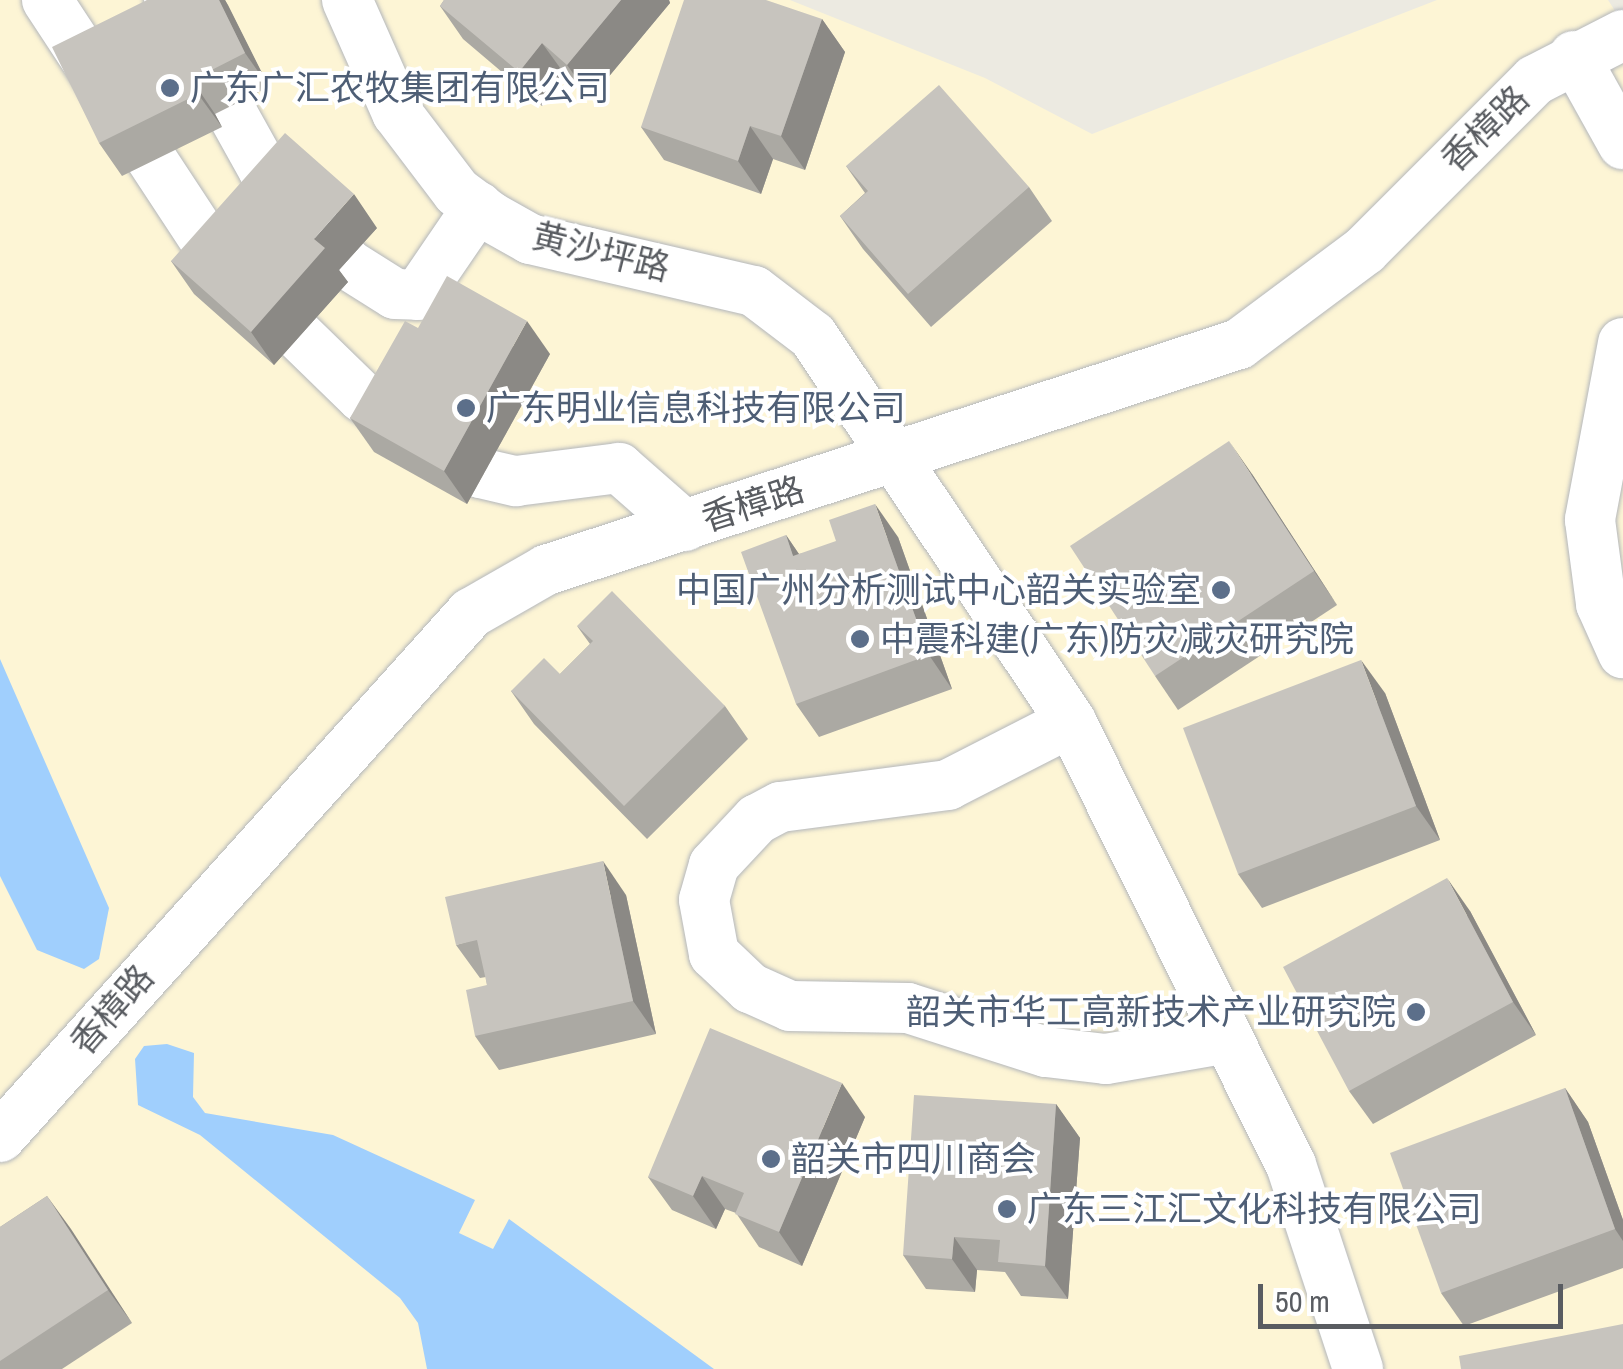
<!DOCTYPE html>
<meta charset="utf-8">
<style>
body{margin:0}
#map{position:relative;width:1623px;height:1369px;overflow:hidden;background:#eceae1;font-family:"Archivo Narrow","Noto Sans SC",sans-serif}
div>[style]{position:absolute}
.commercial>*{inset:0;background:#fdf5d5}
.water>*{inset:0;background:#a0cffd}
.roads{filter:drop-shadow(0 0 2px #b3b6bb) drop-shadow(0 0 2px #b3b6bb)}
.minor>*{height:50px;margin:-25px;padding:0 25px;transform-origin:25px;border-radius:25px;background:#fff}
.wall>*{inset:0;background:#aba9a3}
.shaded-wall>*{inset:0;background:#8b8985}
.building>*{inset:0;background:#c7c4be}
.dots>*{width:28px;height:28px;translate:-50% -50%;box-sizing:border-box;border:5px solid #fff;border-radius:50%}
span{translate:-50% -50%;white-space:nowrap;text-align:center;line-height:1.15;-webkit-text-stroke:8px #fff;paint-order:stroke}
.service-label{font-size:35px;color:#4e5e75}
.left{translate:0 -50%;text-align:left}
.right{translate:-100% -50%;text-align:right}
.street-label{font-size:35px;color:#595c61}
.scale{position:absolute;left:1258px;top:1284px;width:305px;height:45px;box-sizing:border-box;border:5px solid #595c61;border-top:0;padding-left:12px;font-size:30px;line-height:35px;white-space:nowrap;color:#595c61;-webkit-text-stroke:8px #fff;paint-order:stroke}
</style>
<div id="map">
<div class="commercial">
<div style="clip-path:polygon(0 0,790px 0,985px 78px,1092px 134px,1437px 0,1608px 0,1623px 23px,1623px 1369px,0 1369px)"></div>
</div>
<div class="water">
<div style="clip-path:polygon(0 659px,109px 908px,99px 959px,84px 969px,37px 950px,0 876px)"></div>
<div style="clip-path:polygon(167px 1044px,194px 1053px,193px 1097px,205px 1113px,333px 1135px,475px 1200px,459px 1233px,493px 1249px,509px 1219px,714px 1369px,427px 1369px,418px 1323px,400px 1298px,200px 1135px,138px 1105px,135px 1059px,144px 1046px)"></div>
</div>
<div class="roads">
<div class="minor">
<div style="left:47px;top:0;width:300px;rotate:56.7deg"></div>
<div style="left:212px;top:251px;width:209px;rotate:44.2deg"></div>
<div style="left:362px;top:397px;width:140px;rotate:32.8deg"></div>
<div style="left:480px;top:473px;width:37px;rotate:13deg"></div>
<div style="left:516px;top:481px;width:104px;rotate:-7.2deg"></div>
<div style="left:619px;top:468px;width:88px;rotate:41.3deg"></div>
<div style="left:169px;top:0;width:196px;rotate:60.9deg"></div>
<div style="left:264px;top:171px;width:127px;rotate:47.9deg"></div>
<div style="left:349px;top:265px;width:54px;rotate:32.2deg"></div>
<div style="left:395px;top:294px;width:23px;rotate:2deg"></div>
<div style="left:418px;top:295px;width:107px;rotate:-55.7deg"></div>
<div style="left:347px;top:0;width:124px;rotate:66.1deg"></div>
<div style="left:397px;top:113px;width:99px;rotate:52.8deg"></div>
<div style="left:457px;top:192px;width:42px;rotate:36.3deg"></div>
<div style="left:491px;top:217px;width:45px;rotate:29.4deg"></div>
<div style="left:530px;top:239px;width:230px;rotate:13.1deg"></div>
<div style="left:754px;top:291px;width:74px;rotate:37.3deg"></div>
<div style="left:813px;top:336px;width:464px;rotate:56.2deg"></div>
<div style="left:1071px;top:722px;width:495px;rotate:63.6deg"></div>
<div style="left:1291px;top:1165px;width:215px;rotate:71.8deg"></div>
<div style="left:1574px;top:56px;width:101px;rotate:60.9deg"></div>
<div style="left:1623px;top:343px;width:180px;rotate:100.6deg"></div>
<div style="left:1590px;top:520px;width:85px;rotate:82.5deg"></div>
<div style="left:1601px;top:604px;width:54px;rotate:65.8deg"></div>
<div style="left:1071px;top:722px;width:138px;rotate:152.9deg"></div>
<div style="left:948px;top:785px;width:169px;rotate:172.5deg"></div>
<div style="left:780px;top:807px;width:26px;rotate:152deg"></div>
<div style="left:757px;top:819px;width:63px;rotate:133.1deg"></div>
<div style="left:714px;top:865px;width:36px;rotate:106deg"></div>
<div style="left:704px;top:900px;width:55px;rotate:79.5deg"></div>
<div style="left:714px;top:954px;width:50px;rotate:43.4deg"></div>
<div style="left:750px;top:988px;width:44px;rotate:24.2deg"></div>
<div style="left:790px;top:1006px;width:118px;rotate:1deg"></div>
<div style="left:908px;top:1008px;width:145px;rotate:17.7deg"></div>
<div style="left:1046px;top:1052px;width:60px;rotate:6.7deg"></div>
<div style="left:1106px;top:1059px;width:119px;rotate:-9.7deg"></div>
<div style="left:0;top:1137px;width:705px;rotate:-48.05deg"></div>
<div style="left:471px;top:613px;width:86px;rotate:-29.8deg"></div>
<div style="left:546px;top:570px;width:729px;rotate:-18.06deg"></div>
<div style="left:1239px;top:344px;width:157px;rotate:-36.7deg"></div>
<div style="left:1365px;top:250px;width:240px;rotate:-45deg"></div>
<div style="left:1535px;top:80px;width:99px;rotate:-27.1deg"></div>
</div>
</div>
<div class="wall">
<div style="clip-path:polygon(147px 0,225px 0,269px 87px,215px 114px,222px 127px,122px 176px,99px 143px)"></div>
<div style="clip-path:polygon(444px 0,669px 0,670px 3px,591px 98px,566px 76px,542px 106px,463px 39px,440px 6px)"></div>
<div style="clip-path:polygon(822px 19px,845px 52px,805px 170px,773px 159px,761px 194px,664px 160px,641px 127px)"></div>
<div style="clip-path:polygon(846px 166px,1029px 187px,1052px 221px,931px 327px,863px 249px,840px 216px,865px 193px)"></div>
<div style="clip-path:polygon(377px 228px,339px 270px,348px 282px,274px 365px,194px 294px,171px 261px)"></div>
<div style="clip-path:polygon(418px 328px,550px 354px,467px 504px,374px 452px,350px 418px)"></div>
<div style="clip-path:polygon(1252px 474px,1337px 605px,1178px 710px,1155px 676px)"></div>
<div style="clip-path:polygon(786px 535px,799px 554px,898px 537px,952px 689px,819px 737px,796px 704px)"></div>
<div style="clip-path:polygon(577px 626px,725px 706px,748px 739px,647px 839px,534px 724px,511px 691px,560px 674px,590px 644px)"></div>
<div style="clip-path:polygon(1385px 693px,1440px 840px,1262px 908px,1238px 874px)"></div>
<div style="clip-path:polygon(626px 895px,656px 1034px,499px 1070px,475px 1036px,487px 985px,486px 977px,480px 978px,456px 945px)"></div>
<div style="clip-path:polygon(1470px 911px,1536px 1035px,1373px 1124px,1349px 1091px)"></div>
<div style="clip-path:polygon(1565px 1088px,1588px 1122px,1623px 1220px,1623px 1268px,1464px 1326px,1441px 1293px)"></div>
<div style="clip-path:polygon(1056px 1104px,1080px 1138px,1068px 1299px,1021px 1296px,1005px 1272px,977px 1270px,975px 1292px,926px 1289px,903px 1255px)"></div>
<div style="clip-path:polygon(865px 1117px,802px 1266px,759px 1247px,736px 1213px,725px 1209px,716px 1229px,672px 1210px,648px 1177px)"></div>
<div style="clip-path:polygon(47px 1196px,132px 1323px,62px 1369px,0 1369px,0 1227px)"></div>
</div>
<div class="shaded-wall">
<div style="clip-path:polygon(219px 0,225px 0,228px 5px,269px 87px,245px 53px)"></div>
<div style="clip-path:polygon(621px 0,669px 0,670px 3px,591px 98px,567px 65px)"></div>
<div style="clip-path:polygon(822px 19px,845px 52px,805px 170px,781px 136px)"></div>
<div style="clip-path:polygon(542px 43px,566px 76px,542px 106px,519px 72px)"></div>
<div style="clip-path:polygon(192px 80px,215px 114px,222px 127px,198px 94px)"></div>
<div style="clip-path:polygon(750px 126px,773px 159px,761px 194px,738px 161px)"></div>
<div style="clip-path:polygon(354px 194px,377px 228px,339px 270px,348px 282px,274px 365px,251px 332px,314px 239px)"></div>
<div style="clip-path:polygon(527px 321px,550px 354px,467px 504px,444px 471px)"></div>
<div style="clip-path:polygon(1229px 441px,1252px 474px,1337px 605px,1314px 571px)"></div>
<div style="clip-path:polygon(875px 504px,898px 537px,952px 689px,929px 655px)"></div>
<div style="clip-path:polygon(786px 535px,809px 569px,793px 556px)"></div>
<div style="clip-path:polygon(1361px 660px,1385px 693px,1440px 840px,1416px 806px)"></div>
<div style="clip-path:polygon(603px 861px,626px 895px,656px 1034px,633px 1001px)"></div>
<div style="clip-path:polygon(1447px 878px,1470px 911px,1536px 1035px,1513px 1002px)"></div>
<div style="clip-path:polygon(842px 1083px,865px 1117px,802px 1266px,779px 1232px)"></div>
<div style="clip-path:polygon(1565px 1088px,1588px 1122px,1623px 1220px,1623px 1241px,1615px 1229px)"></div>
<div style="clip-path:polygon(1056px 1104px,1080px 1138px,1068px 1299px,1045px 1266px)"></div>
<div style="clip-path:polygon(702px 1176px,725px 1209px,716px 1229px,693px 1196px)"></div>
<div style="clip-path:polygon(47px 1196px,71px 1229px,132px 1323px,108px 1290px)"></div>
<div style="clip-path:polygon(954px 1237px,977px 1270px,975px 1292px,952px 1259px)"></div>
</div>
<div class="building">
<div style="clip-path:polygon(147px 0,219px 0,245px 53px,192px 80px,198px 94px,99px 143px,52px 47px)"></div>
<div style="clip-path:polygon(444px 0,621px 0,567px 65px,542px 43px,519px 72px,440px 6px)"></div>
<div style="clip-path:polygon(684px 0,766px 0,822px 19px,781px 136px,750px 126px,738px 161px,641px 127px)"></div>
<div style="clip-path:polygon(939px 85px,1029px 187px,908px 294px,840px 216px,868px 191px,846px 166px)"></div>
<div style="clip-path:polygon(285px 133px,354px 194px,314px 239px,325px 248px,251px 332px,171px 261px)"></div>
<div style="clip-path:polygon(447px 276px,527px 321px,444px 471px,350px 418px,405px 321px,418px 328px)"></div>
<div style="clip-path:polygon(1229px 441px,1314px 571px,1155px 676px,1070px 546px)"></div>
<div style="clip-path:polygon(875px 504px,929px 655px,796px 704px,741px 552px,786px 535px,793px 556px,836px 541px,829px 520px)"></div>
<div style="clip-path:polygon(612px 591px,725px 706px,624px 806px,511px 691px,544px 658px,560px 674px,593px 641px,577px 626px)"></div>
<div style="clip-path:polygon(1361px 660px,1416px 806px,1238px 874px,1183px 728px)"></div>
<div style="clip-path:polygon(603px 861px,633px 1001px,475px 1036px,466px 990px,487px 985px,477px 940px,456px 945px,445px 897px)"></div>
<div style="clip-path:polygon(1447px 878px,1513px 1002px,1349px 1091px,1283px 967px)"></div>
<div style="clip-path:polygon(710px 1028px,842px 1083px,779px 1232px,735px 1214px,744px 1193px,702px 1176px,693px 1196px,648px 1177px)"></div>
<div style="clip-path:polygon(1565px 1088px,1615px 1229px,1441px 1293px,1390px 1153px)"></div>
<div style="clip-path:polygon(914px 1095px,1056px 1104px,1045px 1266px,998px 1262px,1000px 1240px,954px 1237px,952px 1259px,903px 1255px)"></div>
<div style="clip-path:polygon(47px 1196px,108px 1290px,0 1361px,0 1227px)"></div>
<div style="clip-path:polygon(1623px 1324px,1623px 1369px,1461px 1369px,1459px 1356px)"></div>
</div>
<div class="dots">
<div style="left:170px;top:88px;background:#5c6f8a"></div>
<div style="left:466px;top:408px;background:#5c6f8a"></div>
<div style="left:1221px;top:590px;background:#5c6f8a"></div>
<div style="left:860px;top:639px;background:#5c6f8a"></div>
<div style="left:1416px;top:1012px;background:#5c6f8a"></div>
<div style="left:771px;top:1159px;background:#5c6f8a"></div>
<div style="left:1007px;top:1209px;background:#5c6f8a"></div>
</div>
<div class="service-label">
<span class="left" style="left:190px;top:88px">广东广汇农牧集团有限公司</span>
<span class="left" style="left:486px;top:408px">广东明业信息科技有限公司</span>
<span class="right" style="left:1201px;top:590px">中国广州分析测试中心韶关实验室</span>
<span class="left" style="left:880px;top:639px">中震科建(广东)防灾减灾研究院</span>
<span class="right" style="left:1396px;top:1012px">韶关市华工高新技术产业研究院</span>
<span class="left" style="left:791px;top:1159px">韶关市四川商会</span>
<span class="left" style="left:1027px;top:1209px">广东三江汇文化科技有限公司</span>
</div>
<div class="street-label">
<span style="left:1485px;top:129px;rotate:-44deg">香樟路</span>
<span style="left:601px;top:252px;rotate:14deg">黄沙坪路</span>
<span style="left:753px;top:504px;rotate:-18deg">香樟路</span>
<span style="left:112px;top:1010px;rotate:-49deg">香樟路</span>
</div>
<div class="scale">50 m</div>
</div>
